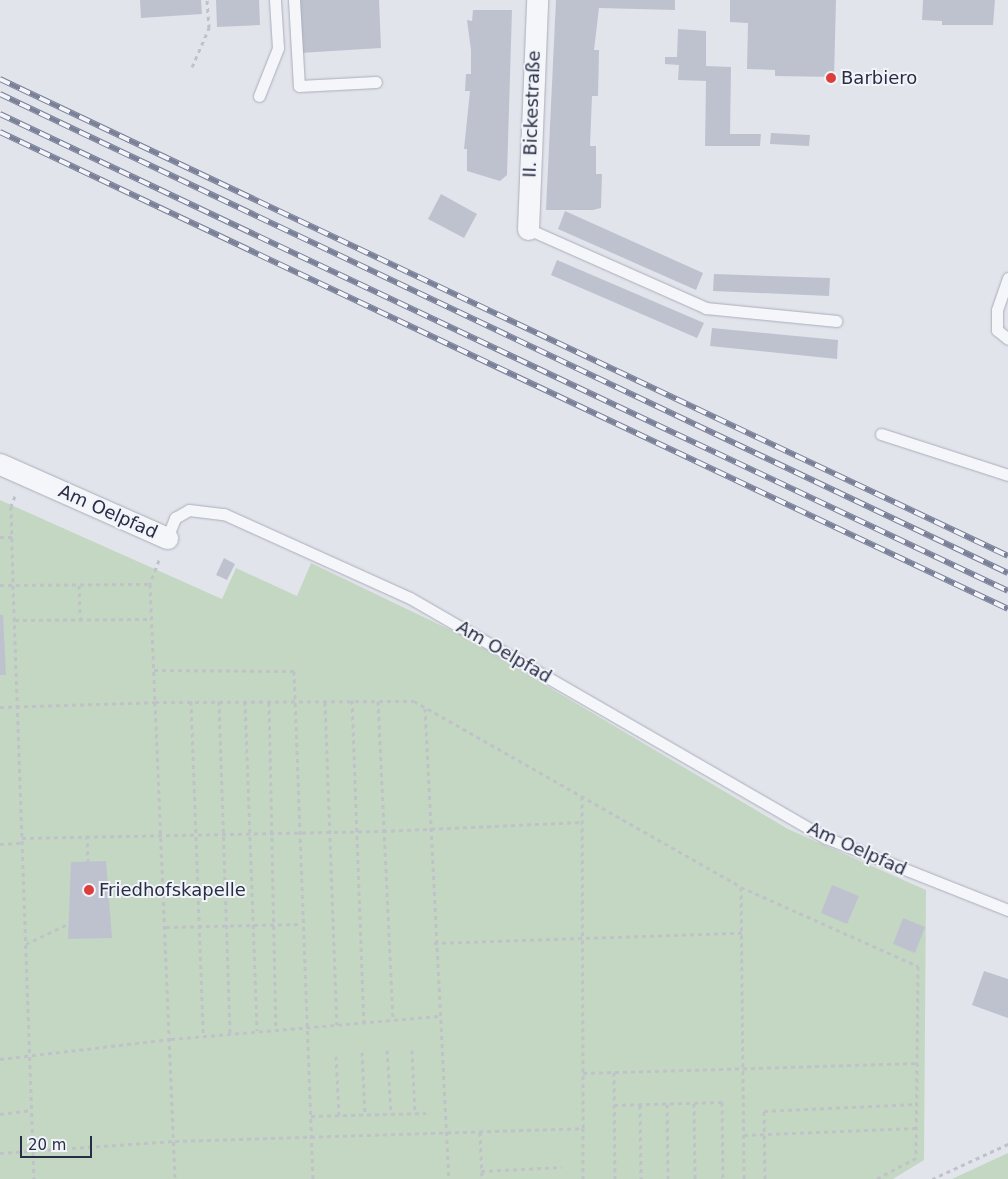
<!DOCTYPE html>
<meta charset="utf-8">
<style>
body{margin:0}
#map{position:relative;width:1008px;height:1179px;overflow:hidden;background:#e2e4ec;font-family:"DejaVu Sans",sans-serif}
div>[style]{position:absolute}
.green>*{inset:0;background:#c4d7c2}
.building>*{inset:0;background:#bec2cf}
.path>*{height:3px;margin-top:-1.5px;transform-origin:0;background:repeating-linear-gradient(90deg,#c0c2ca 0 4px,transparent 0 8px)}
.roads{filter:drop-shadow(0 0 1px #aaadba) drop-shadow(0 0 1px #aaadba)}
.service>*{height:11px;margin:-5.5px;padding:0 5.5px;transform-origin:5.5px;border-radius:5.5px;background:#f5f6f9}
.minor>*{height:21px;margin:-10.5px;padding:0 10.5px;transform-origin:10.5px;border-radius:10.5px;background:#f5f6f9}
.rail>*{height:5.5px;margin-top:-2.75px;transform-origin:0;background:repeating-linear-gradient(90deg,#f2f4f9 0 11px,#798097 0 22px);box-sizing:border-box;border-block:1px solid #798097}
.dots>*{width:14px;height:14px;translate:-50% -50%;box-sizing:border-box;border:2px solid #f2f4f9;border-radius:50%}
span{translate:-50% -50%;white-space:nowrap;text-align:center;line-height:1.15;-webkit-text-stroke:4px #f2f4f9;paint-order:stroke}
.poi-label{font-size:18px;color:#282e46}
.left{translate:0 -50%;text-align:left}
.street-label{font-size:18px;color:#282e46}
.scale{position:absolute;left:20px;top:1136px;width:72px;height:22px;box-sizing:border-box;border:2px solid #282e46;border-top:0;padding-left:6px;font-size:15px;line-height:18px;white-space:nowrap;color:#282e46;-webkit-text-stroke:4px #f2f4f9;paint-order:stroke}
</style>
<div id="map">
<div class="green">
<div style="clip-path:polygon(0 500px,222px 599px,236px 568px,297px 596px,311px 563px,459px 634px,788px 829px,926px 890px,924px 1160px,893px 1179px,0 1179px)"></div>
<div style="clip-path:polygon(1008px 1153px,1008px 1179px,952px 1179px)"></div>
</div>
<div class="building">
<div style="clip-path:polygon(140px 0,201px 0,202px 14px,141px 18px)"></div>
<div style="clip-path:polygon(216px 0,259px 0,260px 25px,217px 27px)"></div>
<div style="clip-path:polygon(297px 0,379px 0,381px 48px,300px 53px)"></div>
<div style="clip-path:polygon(556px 0,675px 0,675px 10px,599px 8px,594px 50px,599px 50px,598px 96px,592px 96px,590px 146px,596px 146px,596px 174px,602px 174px,601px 208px,593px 210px,546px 210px)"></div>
<div style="clip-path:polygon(730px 0,836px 0,834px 77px,775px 76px,775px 70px,747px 69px,748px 23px,730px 22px)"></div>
<div style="clip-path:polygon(923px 0,995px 0,993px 25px,942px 25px,942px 21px,922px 20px)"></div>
<div style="clip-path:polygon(473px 10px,512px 10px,507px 175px,500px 181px,467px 171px,467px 149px,464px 149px,470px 91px,465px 91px,466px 74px,471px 74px,471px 50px,467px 20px,472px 21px)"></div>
<div style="clip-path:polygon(678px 29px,706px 31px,706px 66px,731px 67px,730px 134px,761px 134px,760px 146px,705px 146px,706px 81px,678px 80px,679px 65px,665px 64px,665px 57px,677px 57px)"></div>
<div style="clip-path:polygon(771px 133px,810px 135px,809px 146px,770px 144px)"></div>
<div style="clip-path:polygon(441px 194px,477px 214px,464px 238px,428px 219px)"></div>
<div style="clip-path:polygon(565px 211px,703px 273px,696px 290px,558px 229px)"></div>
<div style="clip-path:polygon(557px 260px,704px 323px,697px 338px,551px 275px)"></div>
<div style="clip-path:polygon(714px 274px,830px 278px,829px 296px,713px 291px)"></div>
<div style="clip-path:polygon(712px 328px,838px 340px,837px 359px,710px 346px)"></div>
<div style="clip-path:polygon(224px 558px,235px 564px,227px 580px,216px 575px)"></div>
<div style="clip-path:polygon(0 615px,3px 615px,6px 675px,0 675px)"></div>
<div style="clip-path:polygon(106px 861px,112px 938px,68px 939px,71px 862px)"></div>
<div style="clip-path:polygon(832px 885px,859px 896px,847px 924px,821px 913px)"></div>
<div style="clip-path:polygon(903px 918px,925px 927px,915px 953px,893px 944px)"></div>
<div style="clip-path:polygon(984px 971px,1008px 979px,1008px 1018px,972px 1005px)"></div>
</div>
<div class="path">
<div style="left:192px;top:67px;width:43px;rotate:-66.4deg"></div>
<div style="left:209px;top:28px;width:28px;rotate:-94deg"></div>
<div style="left:15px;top:496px;width:11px;rotate:112deg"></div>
<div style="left:11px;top:506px;width:79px;rotate:88.5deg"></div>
<div style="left:13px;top:585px;width:594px;rotate:87.98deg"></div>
<div style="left:0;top:537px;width:12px"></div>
<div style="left:159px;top:560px;width:26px;rotate:111deg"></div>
<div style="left:150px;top:584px;width:118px;rotate:87.6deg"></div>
<div style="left:155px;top:702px;width:259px;rotate:-0.2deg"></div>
<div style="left:414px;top:701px;width:376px;rotate:29.6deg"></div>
<div style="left:741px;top:887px;width:194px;rotate:24.1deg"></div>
<div style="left:918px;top:966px;width:192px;rotate:90.6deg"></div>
<div style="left:916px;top:1158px;width:45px;rotate:152.3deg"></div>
<div style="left:0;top:585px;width:150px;rotate:-0.4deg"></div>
<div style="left:79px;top:585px;width:35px;rotate:88deg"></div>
<div style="left:15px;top:620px;width:136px;rotate:-0.4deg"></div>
<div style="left:154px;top:670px;width:140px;rotate:0.4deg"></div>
<div style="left:294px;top:671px;width:508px;rotate:87.86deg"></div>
<div style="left:352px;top:700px;width:323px;rotate:87.9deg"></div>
<div style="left:191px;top:701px;width:335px;rotate:87.9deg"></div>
<div style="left:219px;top:701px;width:332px;rotate:88.1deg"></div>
<div style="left:245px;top:701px;width:330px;rotate:87.9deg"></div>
<div style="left:378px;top:701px;width:319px;rotate:87.3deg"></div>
<div style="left:269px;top:702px;width:328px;rotate:88.8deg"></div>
<div style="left:325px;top:702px;width:323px;rotate:87.9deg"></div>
<div style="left:0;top:707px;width:155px;rotate:-1.8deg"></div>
<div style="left:155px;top:702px;width:477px;rotate:87.6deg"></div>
<div style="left:425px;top:708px;width:472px;rotate:87.1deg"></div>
<div style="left:582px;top:796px;width:332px;rotate:89.8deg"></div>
<div style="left:87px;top:835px;width:27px;rotate:88deg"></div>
<div style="left:22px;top:838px;width:361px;rotate:-1.1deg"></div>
<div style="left:383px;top:831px;width:200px;rotate:-2.6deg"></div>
<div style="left:0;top:844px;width:22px;rotate:-3deg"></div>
<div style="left:741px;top:887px;width:292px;rotate:89.4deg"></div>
<div style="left:166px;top:927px;width:136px;rotate:-1.3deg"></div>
<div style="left:434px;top:943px;width:308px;rotate:-1.9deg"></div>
<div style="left:26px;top:944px;width:47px;rotate:-25.5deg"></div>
<div style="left:387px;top:1050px;width:64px;rotate:86.4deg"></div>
<div style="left:412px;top:1050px;width:63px;rotate:87.3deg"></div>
<div style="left:362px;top:1052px;width:63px;rotate:87.3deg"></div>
<div style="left:336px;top:1056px;width:59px;rotate:87.1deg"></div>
<div style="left:0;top:1059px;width:172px;rotate:-6.7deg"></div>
<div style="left:171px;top:1039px;width:268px;rotate:-4.9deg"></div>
<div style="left:614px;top:1072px;width:107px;rotate:89.5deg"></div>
<div style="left:583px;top:1073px;width:334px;rotate:-1.7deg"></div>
<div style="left:694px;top:1103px;width:76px;rotate:89.2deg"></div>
<div style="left:667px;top:1104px;width:75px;rotate:89.2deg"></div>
<div style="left:614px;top:1105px;width:108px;rotate:-1.6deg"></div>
<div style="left:722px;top:1102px;width:77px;rotate:89.3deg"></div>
<div style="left:640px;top:1105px;width:74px;rotate:89.2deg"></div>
<div style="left:0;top:1114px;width:32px;rotate:-7deg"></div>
<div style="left:311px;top:1116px;width:115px;rotate:-1.5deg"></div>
<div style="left:480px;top:1132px;width:47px;rotate:87.6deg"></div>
<div style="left:744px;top:1135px;width:172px;rotate:-2.3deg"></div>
<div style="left:0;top:1153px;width:175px;rotate:-3.9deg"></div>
<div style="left:175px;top:1141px;width:408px;rotate:-1.8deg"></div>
<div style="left:583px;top:1128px;width:51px;rotate:90deg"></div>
<div style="left:481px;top:1171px;width:81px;rotate:-2.8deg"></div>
<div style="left:765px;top:1179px;width:68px;rotate:-90.8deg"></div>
<div style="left:764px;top:1111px;width:153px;rotate:-2.6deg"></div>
<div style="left:932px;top:1179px;width:84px;rotate:-24.7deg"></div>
</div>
<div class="roads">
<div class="service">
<div style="left:294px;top:0;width:86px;rotate:86.7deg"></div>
<div style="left:299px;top:86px;width:77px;rotate:-3deg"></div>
<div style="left:259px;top:96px;width:52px;rotate:-68.4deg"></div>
<div style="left:278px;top:48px;width:48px;rotate:-93.6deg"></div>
<div style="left:528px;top:229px;width:195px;rotate:23.9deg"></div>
<div style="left:706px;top:308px;width:131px;rotate:5.7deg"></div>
<div style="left:1008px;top:278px;width:34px;rotate:109deg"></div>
<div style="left:997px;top:310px;width:20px;rotate:90deg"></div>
<div style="left:997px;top:330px;width:14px;rotate:39deg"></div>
<div style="left:881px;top:434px;width:133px;rotate:17.9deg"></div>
<div style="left:167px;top:538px;width:22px;rotate:-68deg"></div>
<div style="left:175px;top:518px;width:16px;rotate:-30deg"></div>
<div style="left:189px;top:510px;width:35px;rotate:7deg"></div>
<div style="left:224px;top:514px;width:204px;rotate:24.3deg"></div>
<div style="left:410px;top:598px;width:480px;rotate:30deg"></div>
<div style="left:826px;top:838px;width:196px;rotate:21.6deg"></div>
</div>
<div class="minor">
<div style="left:528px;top:229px;width:229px;rotate:-87.7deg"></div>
<div style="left:0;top:464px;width:183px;rotate:23.9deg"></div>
</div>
</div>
<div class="rail">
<div style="left:0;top:79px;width:1115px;rotate:25.32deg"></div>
<div style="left:0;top:94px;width:1116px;rotate:25.42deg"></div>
<div style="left:0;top:114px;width:1115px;rotate:25.32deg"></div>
<div style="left:0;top:132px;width:1115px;rotate:25.32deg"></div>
</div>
<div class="dots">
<div style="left:831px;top:78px;background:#dd3e3b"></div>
<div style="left:89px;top:890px;background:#dd3e3b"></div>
</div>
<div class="poi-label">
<span class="left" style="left:841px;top:78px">Barbiero</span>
<span class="left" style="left:99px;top:890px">Friedhofskapelle</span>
</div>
<div class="street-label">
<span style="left:532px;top:114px;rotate:-88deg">II. Bickestraße</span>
<span style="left:108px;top:512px;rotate:24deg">Am Oelpfad</span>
<span style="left:504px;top:652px;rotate:30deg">Am Oelpfad</span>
<span style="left:857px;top:849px;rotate:24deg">Am Oelpfad</span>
</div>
<div class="scale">20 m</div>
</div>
